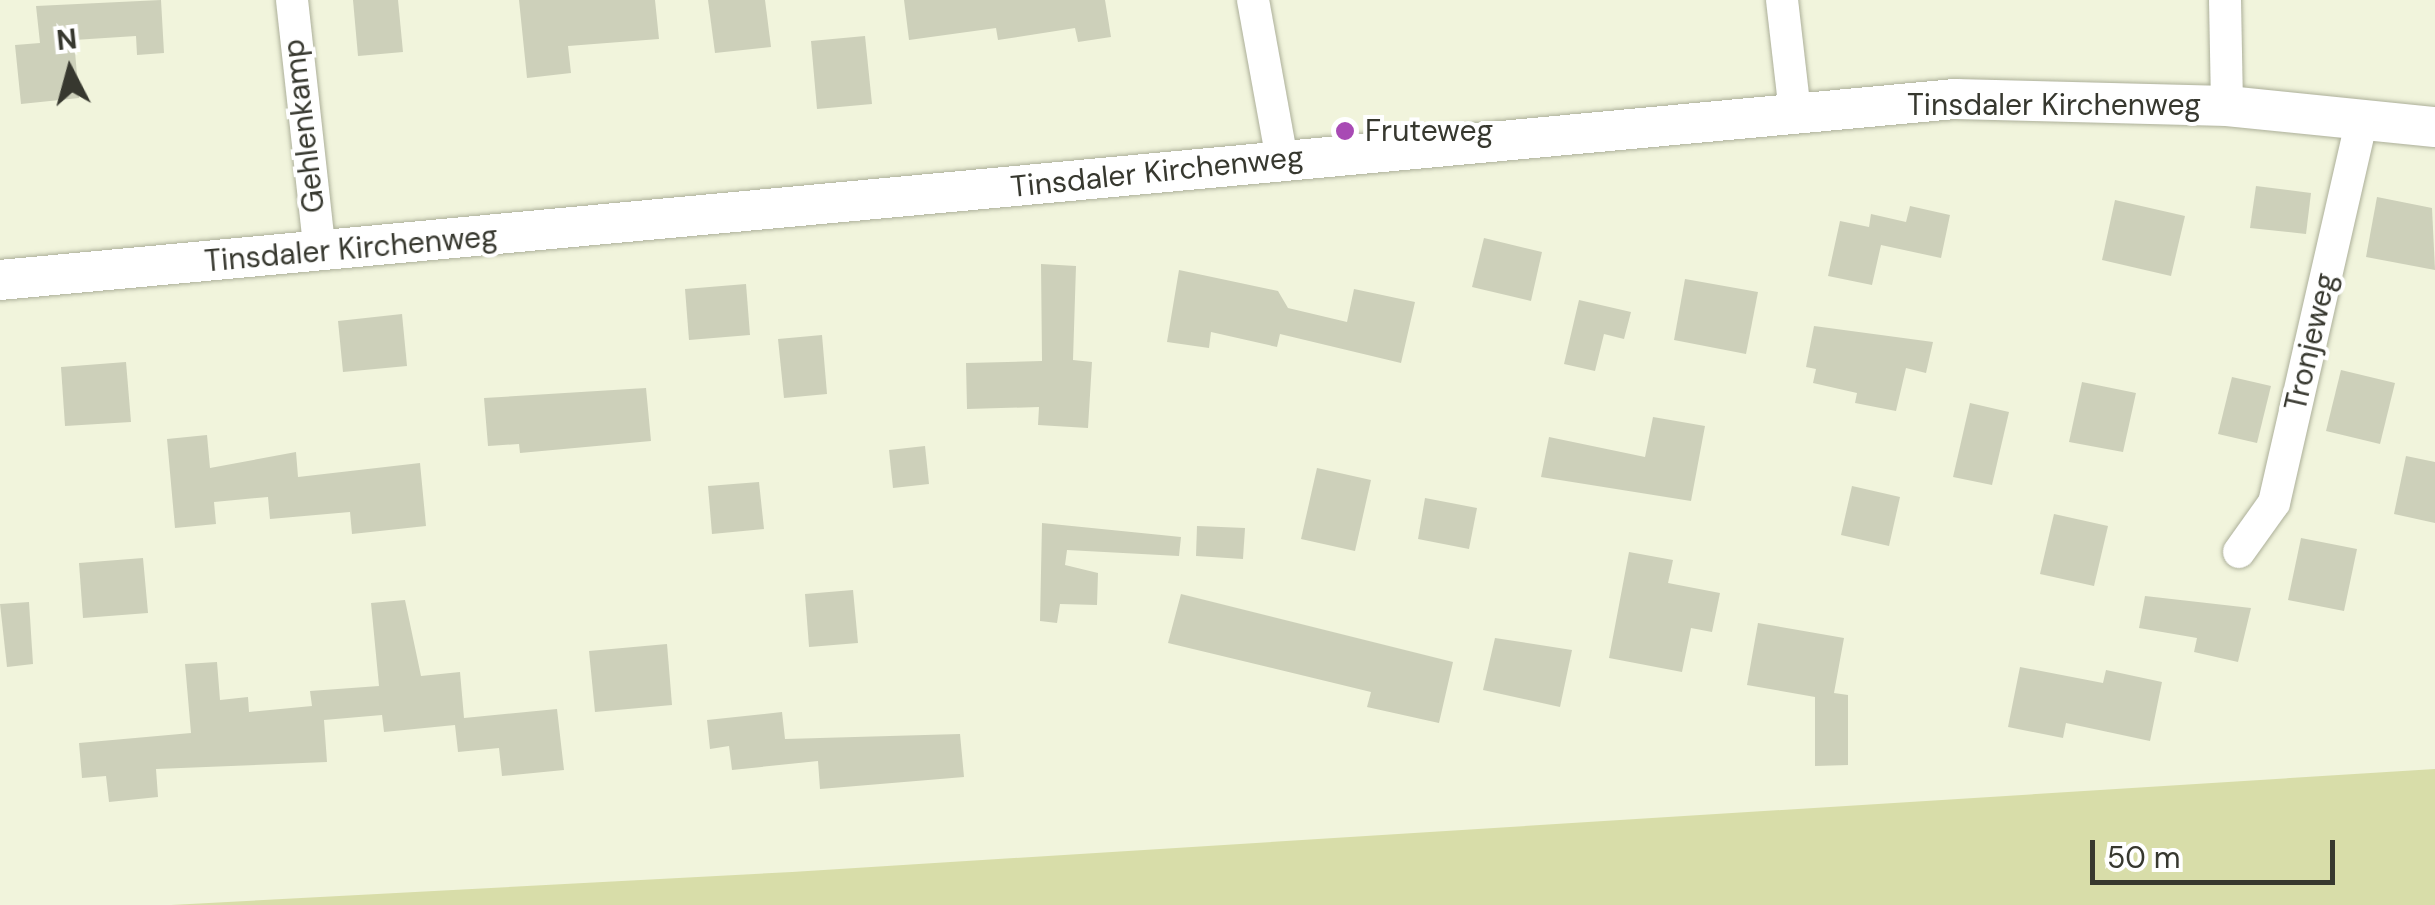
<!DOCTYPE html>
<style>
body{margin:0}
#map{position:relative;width:2435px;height:905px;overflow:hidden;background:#f1f4dc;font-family:"DM Sans",sans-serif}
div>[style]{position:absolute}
.green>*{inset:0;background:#d8dda9}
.building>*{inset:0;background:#cdd0ba}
.roads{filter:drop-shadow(0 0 2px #acaf99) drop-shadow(0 0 2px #acaf99)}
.minor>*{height:32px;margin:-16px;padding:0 16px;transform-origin:16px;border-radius:16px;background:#fff}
.tertiary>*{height:40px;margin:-20px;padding:0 20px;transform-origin:20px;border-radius:20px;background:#fff}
.dots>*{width:28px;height:28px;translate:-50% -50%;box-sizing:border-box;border:5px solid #fff;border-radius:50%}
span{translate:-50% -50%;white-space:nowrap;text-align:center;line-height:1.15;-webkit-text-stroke:8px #fff;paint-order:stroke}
.street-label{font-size:30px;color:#37382f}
.poi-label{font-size:30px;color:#37382f}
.left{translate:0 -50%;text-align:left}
.north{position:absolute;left:20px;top:20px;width:100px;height:100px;-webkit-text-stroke:8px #fff;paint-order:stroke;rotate:354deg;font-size:28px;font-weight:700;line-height:40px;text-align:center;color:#37382f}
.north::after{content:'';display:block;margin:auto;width:35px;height:45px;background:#37382f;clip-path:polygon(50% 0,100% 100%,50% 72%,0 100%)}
.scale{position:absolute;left:2090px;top:840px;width:245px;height:45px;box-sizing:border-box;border:5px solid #37382f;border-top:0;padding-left:12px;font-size:30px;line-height:35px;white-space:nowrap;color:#37382f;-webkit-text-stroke:8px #fff;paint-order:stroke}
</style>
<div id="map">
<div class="green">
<div style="clip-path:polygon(2435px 769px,2435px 905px,171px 905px,792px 872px)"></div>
</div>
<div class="building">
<div style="clip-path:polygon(161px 0,164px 53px,137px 55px,136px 36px,74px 40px,79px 98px,21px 104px,15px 45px,40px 43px,36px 6px)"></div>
<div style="clip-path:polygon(353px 0,398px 0,403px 52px,358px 56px)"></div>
<div style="clip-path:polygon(519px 0,655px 0,659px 39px,568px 46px,571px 73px,527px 78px)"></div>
<div style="clip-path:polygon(708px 0,765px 0,771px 47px,715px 53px)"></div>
<div style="clip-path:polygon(904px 0,1105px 0,1111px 37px,1078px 42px,1075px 28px,998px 40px,996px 28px,909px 40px)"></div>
<div style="clip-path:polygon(865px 36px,872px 104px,817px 109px,811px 41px)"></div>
<div style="clip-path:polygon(2256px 186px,2311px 193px,2306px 234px,2250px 228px)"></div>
<div style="clip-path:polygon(2377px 197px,2432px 208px,2435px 270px,2366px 257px)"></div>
<div style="clip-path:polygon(2115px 200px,2185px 216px,2171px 276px,2102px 260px)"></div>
<div style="clip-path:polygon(1910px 206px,1950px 215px,1941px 258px,1881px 245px,1872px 285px,1828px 276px,1840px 221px,1869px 227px,1871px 214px,1906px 222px)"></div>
<div style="clip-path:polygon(1484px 238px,1542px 252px,1531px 301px,1472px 287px)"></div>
<div style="clip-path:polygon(1041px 264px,1076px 266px,1073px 360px,1092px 362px,1088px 428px,1038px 425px,1039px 407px,967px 409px,966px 363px,1042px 361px)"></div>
<div style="clip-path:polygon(1179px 270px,1278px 291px,1288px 308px,1347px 322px,1354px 289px,1415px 302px,1401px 363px,1280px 334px,1277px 347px,1211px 332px,1209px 348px,1167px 342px)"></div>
<div style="clip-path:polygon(1685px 279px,1758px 292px,1746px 354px,1674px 340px)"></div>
<div style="clip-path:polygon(746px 284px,750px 335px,689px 340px,685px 289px)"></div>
<div style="clip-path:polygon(1579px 300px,1631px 312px,1624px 339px,1604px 334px,1595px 371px,1564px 364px)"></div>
<div style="clip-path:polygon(402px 314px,407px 366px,343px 372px,338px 321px)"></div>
<div style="clip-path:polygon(1814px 326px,1933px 342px,1926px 373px,1906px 368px,1896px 411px,1855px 403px,1857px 393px,1813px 383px,1816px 369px,1806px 367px)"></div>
<div style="clip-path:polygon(822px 335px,827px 394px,784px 398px,778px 339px)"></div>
<div style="clip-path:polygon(126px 362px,131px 422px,65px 426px,61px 367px)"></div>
<div style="clip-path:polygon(2341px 370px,2395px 383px,2380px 444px,2326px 431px)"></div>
<div style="clip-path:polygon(2232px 377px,2271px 386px,2257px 443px,2218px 434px)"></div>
<div style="clip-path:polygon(2082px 382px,2136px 393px,2123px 452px,2069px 442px)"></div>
<div style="clip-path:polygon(646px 388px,651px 441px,520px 453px,519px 444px,488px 446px,484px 398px)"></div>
<div style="clip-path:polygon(1970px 403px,2009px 412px,1992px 485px,1953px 477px)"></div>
<div style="clip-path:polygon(1653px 417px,1705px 426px,1691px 501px,1541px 477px,1549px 437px,1645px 457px)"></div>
<div style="clip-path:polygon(207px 435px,210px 468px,296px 452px,298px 477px,420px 463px,426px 526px,352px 534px,350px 512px,270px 519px,268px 497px,214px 502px,216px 524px,175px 528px,167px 439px)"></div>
<div style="clip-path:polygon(925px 446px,929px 484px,893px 488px,889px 450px)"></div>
<div style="clip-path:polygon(2406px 456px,2435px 462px,2435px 523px,2394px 514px)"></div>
<div style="clip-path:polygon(1317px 468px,1371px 480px,1355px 551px,1301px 539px)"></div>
<div style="clip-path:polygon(759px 482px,764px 529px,712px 534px,708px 486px)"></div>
<div style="clip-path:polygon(1852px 486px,1900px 497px,1889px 546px,1841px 535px)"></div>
<div style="clip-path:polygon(1425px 498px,1477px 508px,1469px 549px,1418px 539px)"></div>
<div style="clip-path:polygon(2054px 514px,2108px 526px,2094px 586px,2040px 574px)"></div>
<div style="clip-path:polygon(1042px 523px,1181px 537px,1179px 556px,1067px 550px,1065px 565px,1098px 573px,1097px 605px,1060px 604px,1057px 623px,1040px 621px)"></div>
<div style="clip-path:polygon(1197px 526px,1245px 528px,1243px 559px,1196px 556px)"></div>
<div style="clip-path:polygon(2301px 538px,2357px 549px,2344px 611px,2288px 600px)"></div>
<div style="clip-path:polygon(1629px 552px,1673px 560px,1668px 583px,1720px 593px,1712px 632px,1691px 628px,1682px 672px,1609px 658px)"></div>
<div style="clip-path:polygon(143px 558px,148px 613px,83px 618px,79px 563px)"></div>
<div style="clip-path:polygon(853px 590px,858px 643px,809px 647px,805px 594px)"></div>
<div style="clip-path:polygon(1181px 594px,1453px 662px,1439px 723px,1367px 707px,1371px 692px,1168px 643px)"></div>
<div style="clip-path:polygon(2145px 596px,2251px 608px,2238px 662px,2194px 652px,2197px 638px,2139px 628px)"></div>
<div style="clip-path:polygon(405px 600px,421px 676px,460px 672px,464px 718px,557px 709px,564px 770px,502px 776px,499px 748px,458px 752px,455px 725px,384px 732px,382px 715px,324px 720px,327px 762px,156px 769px,158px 797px,109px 802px,106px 776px,82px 778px,79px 743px,191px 733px,185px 664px,217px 662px,220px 700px,248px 697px,249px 712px,312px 706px,310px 691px,379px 686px,371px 603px)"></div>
<div style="clip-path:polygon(29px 602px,33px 664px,7px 667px,0 604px)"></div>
<div style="clip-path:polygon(1758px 623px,1844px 638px,1834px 693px,1848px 695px,1848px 765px,1815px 766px,1815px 697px,1747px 685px)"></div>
<div style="clip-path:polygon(1495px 638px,1572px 650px,1560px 707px,1483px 690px)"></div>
<div style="clip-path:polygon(667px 644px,672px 705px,595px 712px,589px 651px)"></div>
<div style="clip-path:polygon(2020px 667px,2103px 683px,2106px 670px,2162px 682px,2150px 741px,2066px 723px,2063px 738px,2008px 727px)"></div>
<div style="clip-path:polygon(782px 712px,785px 739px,960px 734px,964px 777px,820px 789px,818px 761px,732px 770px,729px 746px,710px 749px,707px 720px)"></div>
</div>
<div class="roads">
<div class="minor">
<div style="left:292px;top:0;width:254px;rotate:83.7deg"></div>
<div style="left:1253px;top:0;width:162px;rotate:79.7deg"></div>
<div style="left:1782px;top:0;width:113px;rotate:83.4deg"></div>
<div style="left:2225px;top:0;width:106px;rotate:88.9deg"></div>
<div style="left:2239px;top:552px;width:60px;rotate:-54.5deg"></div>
<div style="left:2274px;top:503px;width:391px;rotate:-77.1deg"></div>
</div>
<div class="tertiary">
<div style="left:0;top:280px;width:1964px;rotate:-5.29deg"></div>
<div style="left:1956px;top:99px;width:271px;rotate:1.5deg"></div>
<div style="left:2227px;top:106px;width:209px;rotate:5.8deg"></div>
</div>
</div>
<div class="dots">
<div style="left:1345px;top:131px;background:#a84ab4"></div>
</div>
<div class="street-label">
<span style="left:2054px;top:105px">Tinsdaler Kirchenweg</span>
<span style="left:304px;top:126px;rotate:-97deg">Gehlenkamp</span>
<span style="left:1157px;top:172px;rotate:-6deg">Tinsdaler Kirchenweg</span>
<span style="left:351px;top:249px;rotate:-5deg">Tinsdaler Kirchenweg</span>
<span style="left:2311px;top:342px;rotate:-77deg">Tronjeweg</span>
</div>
<div class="poi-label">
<span class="left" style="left:1365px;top:131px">Fruteweg</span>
</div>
<div class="north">N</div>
<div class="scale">50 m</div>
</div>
